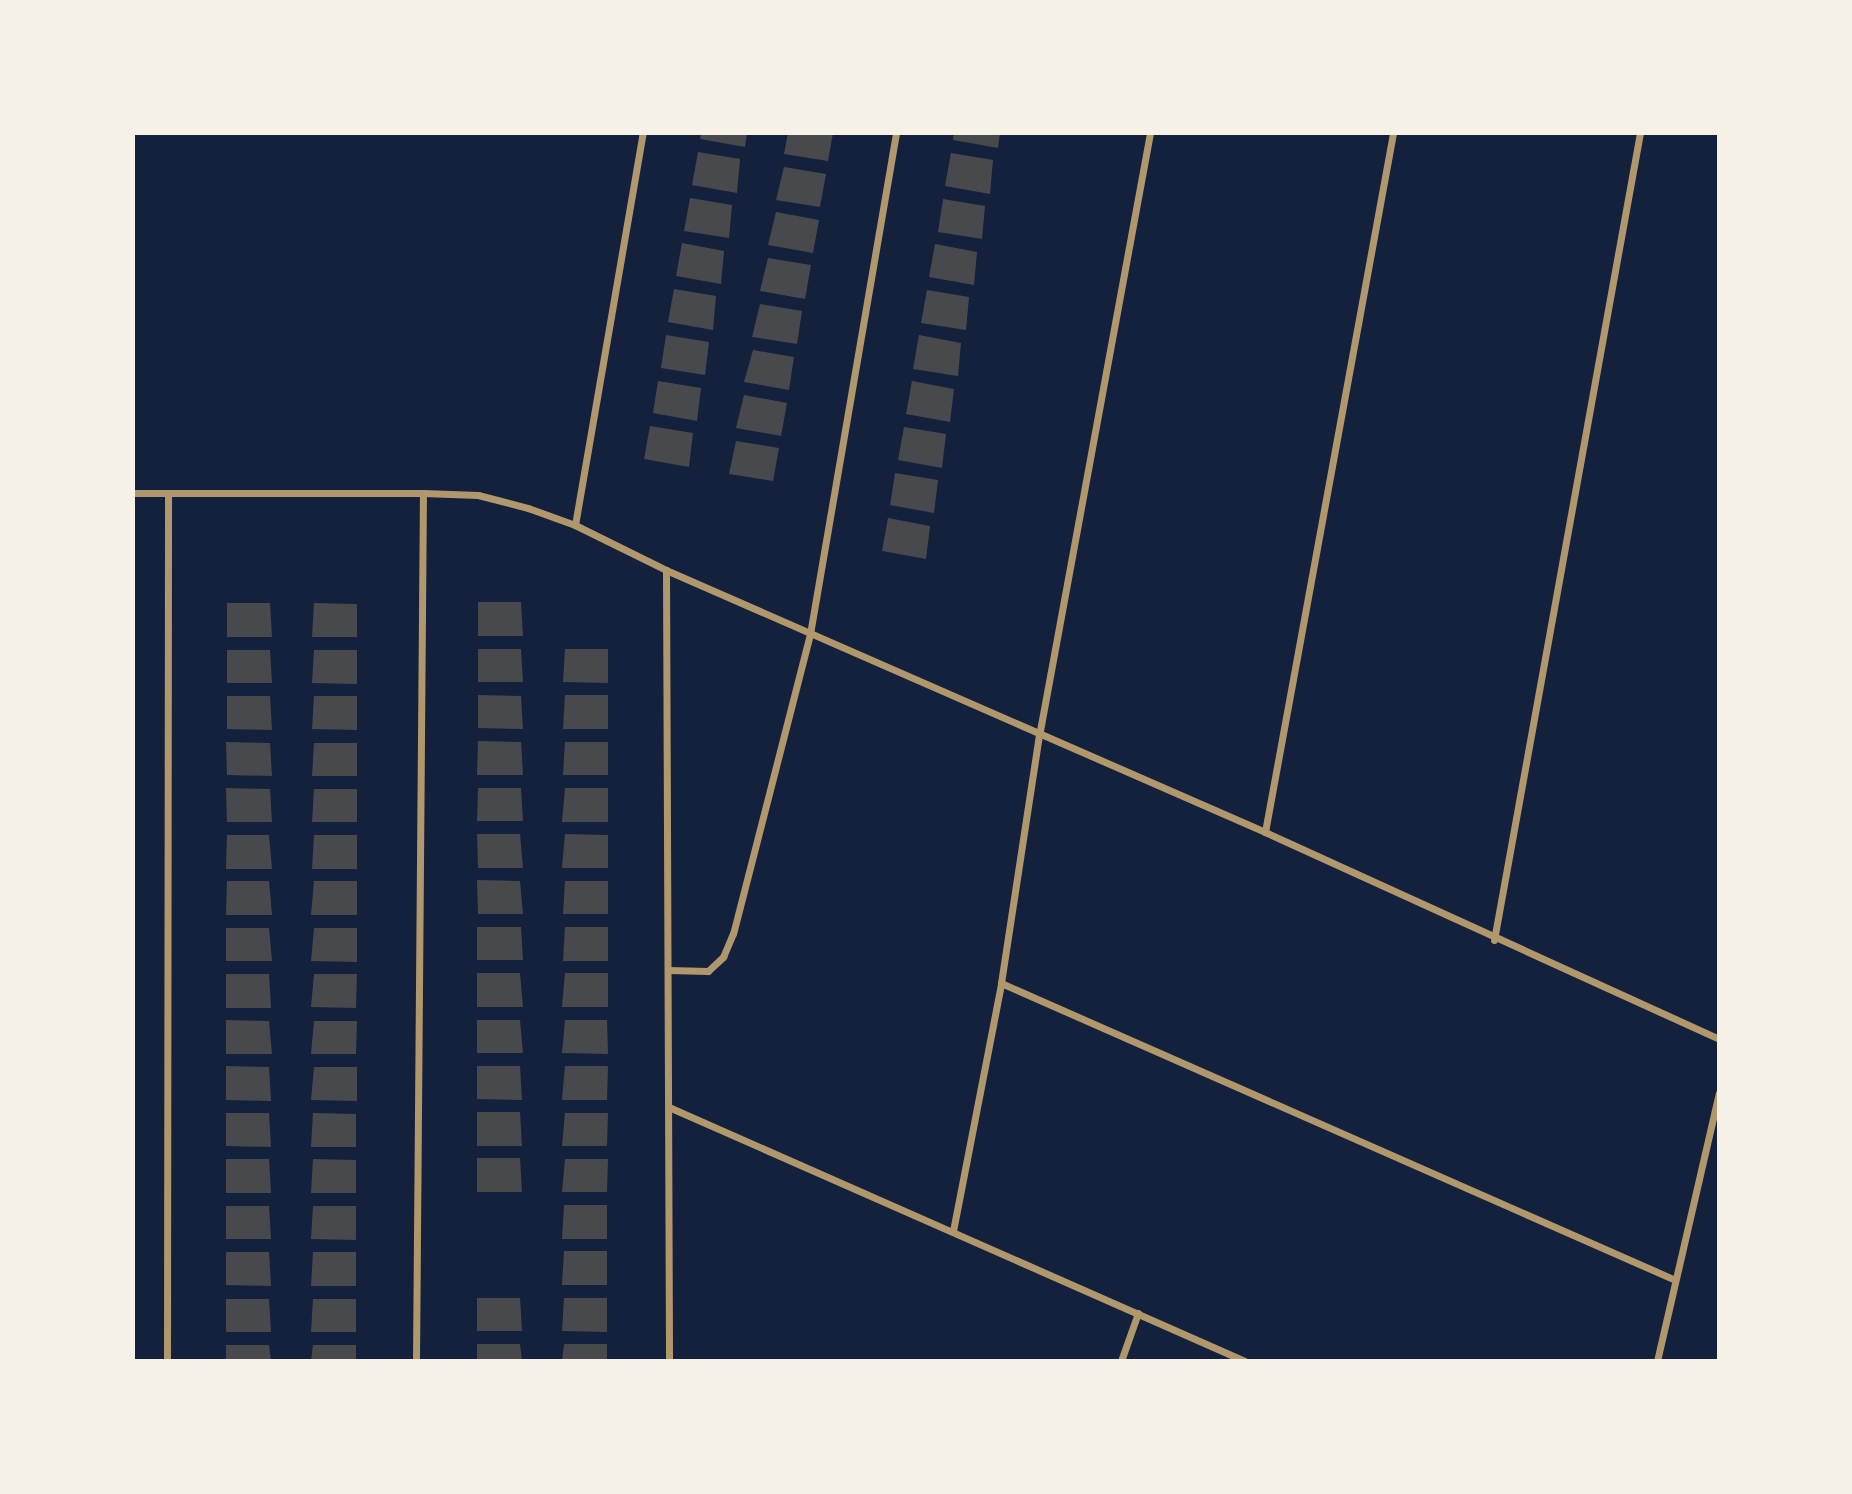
<!DOCTYPE html>
<style>
body{margin:0}
#map{position:relative;width:1852px;height:1494px;overflow:hidden;background:#14213d;font-family:"Exo 2",sans-serif}
div>[style]{position:absolute}
.building>*{inset:0;background:#48494c}
.minor>*{height:7px;margin:-3.5px;padding:0 3.5px;transform-origin:3.5px;border-radius:3.5px;background:#b1986c}
span{translate:-50% -50%;white-space:nowrap;text-align:center;line-height:1.15;-webkit-text-stroke:5px #f6f1e7;paint-order:stroke}
.frame{position:absolute;inset:0;border:135px solid #f6f1e7;pointer-events:none}
</style>
<div id="map">
<div class="building">
<div style="clip-path:polygon(701px 133px,747px 133px,745px 147px,700px 139px)"></div>
<div style="clip-path:polygon(788px 133px,833px 133px,828px 161px,784px 154px)"></div>
<div style="clip-path:polygon(954px 133px,1000px 133px,998px 148px,953px 140px)"></div>
<div style="clip-path:polygon(698px 152px,740px 159px,737px 193px,692px 185px)"></div>
<div style="clip-path:polygon(951px 153px,993px 160px,990px 194px,945px 186px)"></div>
<div style="clip-path:polygon(784px 167px,826px 174px,820px 207px,776px 200px)"></div>
<div style="clip-path:polygon(690px 198px,732px 205px,729px 238px,684px 231px)"></div>
<div style="clip-path:polygon(943px 199px,985px 206px,982px 239px,938px 232px)"></div>
<div style="clip-path:polygon(776px 212px,819px 220px,813px 253px,768px 245px)"></div>
<div style="clip-path:polygon(682px 243px,724px 251px,721px 284px,676px 276px)"></div>
<div style="clip-path:polygon(935px 244px,977px 252px,974px 285px,929px 277px)"></div>
<div style="clip-path:polygon(768px 258px,811px 265px,805px 299px,760px 291px)"></div>
<div style="clip-path:polygon(674px 289px,716px 296px,713px 330px,668px 322px)"></div>
<div style="clip-path:polygon(927px 290px,969px 297px,966px 330px,921px 323px)"></div>
<div style="clip-path:polygon(760px 304px,802px 311px,797px 344px,752px 337px)"></div>
<div style="clip-path:polygon(666px 335px,709px 342px,705px 375px,661px 368px)"></div>
<div style="clip-path:polygon(919px 335px,961px 343px,958px 376px,913px 369px)"></div>
<div style="clip-path:polygon(753px 350px,794px 357px,789px 390px,744px 382px)"></div>
<div style="clip-path:polygon(658px 381px,701px 388px,697px 421px,653px 413px)"></div>
<div style="clip-path:polygon(912px 381px,954px 389px,950px 422px,906px 414px)"></div>
<div style="clip-path:polygon(744px 395px,787px 403px,781px 436px,736px 428px)"></div>
<div style="clip-path:polygon(650px 426px,693px 433px,689px 467px,644px 459px)"></div>
<div style="clip-path:polygon(904px 427px,946px 434px,942px 468px,898px 460px)"></div>
<div style="clip-path:polygon(736px 441px,779px 448px,773px 481px,729px 474px)"></div>
<div style="clip-path:polygon(895px 473px,938px 480px,934px 513px,890px 505px)"></div>
<div style="clip-path:polygon(888px 518px,930px 526px,926px 559px,882px 551px)"></div>
<div style="clip-path:polygon(478px 602px,521px 602px,523px 636px,478px 636px)"></div>
<div style="clip-path:polygon(227px 603px,270px 603px,272px 637px,227px 637px)"></div>
<div style="clip-path:polygon(314px 603px,357px 604px,357px 637px,312px 637px)"></div>
<div style="clip-path:polygon(478px 649px,521px 649px,523px 682px,478px 682px)"></div>
<div style="clip-path:polygon(565px 649px,608px 649px,608px 683px,563px 682px)"></div>
<div style="clip-path:polygon(227px 650px,270px 650px,272px 683px,227px 683px)"></div>
<div style="clip-path:polygon(314px 650px,357px 650px,357px 684px,312px 683px)"></div>
<div style="clip-path:polygon(478px 695px,521px 696px,523px 729px,478px 728px)"></div>
<div style="clip-path:polygon(565px 695px,608px 695px,608px 729px,563px 729px)"></div>
<div style="clip-path:polygon(227px 696px,270px 696px,272px 730px,227px 729px)"></div>
<div style="clip-path:polygon(314px 696px,357px 696px,357px 730px,312px 729px)"></div>
<div style="clip-path:polygon(478px 741px,521px 742px,523px 775px,477px 775px)"></div>
<div style="clip-path:polygon(226px 742px,270px 743px,272px 776px,227px 775px)"></div>
<div style="clip-path:polygon(565px 742px,608px 742px,608px 775px,563px 775px)"></div>
<div style="clip-path:polygon(314px 743px,357px 743px,357px 776px,312px 776px)"></div>
<div style="clip-path:polygon(226px 788px,270px 789px,272px 822px,227px 822px)"></div>
<div style="clip-path:polygon(478px 788px,521px 788px,523px 821px,477px 821px)"></div>
<div style="clip-path:polygon(565px 788px,608px 788px,608px 822px,562px 822px)"></div>
<div style="clip-path:polygon(314px 789px,357px 789px,357px 822px,312px 822px)"></div>
<div style="clip-path:polygon(477px 834px,520px 834px,523px 868px,478px 868px)"></div>
<div style="clip-path:polygon(565px 834px,608px 835px,608px 868px,562px 868px)"></div>
<div style="clip-path:polygon(227px 835px,269px 835px,272px 869px,226px 869px)"></div>
<div style="clip-path:polygon(314px 835px,357px 835px,357px 869px,312px 869px)"></div>
<div style="clip-path:polygon(477px 880px,520px 881px,523px 914px,478px 914px)"></div>
<div style="clip-path:polygon(227px 881px,269px 881px,272px 915px,226px 915px)"></div>
<div style="clip-path:polygon(314px 881px,357px 881px,357px 915px,311px 915px)"></div>
<div style="clip-path:polygon(565px 881px,608px 881px,608px 914px,563px 914px)"></div>
<div style="clip-path:polygon(477px 927px,521px 927px,523px 960px,477px 960px)"></div>
<div style="clip-path:polygon(565px 927px,608px 927px,608px 961px,563px 961px)"></div>
<div style="clip-path:polygon(226px 928px,269px 928px,272px 961px,226px 961px)"></div>
<div style="clip-path:polygon(314px 928px,357px 928px,357px 962px,311px 961px)"></div>
<div style="clip-path:polygon(477px 973px,520px 973px,523px 1007px,477px 1007px)"></div>
<div style="clip-path:polygon(565px 973px,608px 973px,608px 1007px,562px 1007px)"></div>
<div style="clip-path:polygon(226px 974px,269px 974px,271px 1008px,226px 1008px)"></div>
<div style="clip-path:polygon(314px 974px,357px 974px,356px 1008px,311px 1007px)"></div>
<div style="clip-path:polygon(226px 1020px,269px 1021px,272px 1054px,226px 1054px)"></div>
<div style="clip-path:polygon(477px 1020px,520px 1020px,523px 1053px,477px 1053px)"></div>
<div style="clip-path:polygon(565px 1020px,607px 1020px,608px 1054px,562px 1053px)"></div>
<div style="clip-path:polygon(314px 1021px,357px 1021px,356px 1054px,311px 1054px)"></div>
<div style="clip-path:polygon(226px 1066px,269px 1067px,271px 1101px,226px 1100px)"></div>
<div style="clip-path:polygon(477px 1066px,520px 1066px,522px 1100px,477px 1099px)"></div>
<div style="clip-path:polygon(565px 1066px,608px 1066px,607px 1100px,562px 1100px)"></div>
<div style="clip-path:polygon(314px 1067px,357px 1067px,357px 1101px,311px 1100px)"></div>
<div style="clip-path:polygon(477px 1112px,520px 1112px,522px 1146px,477px 1146px)"></div>
<div style="clip-path:polygon(226px 1113px,269px 1113px,271px 1147px,226px 1146px)"></div>
<div style="clip-path:polygon(313px 1113px,356px 1114px,356px 1147px,311px 1147px)"></div>
<div style="clip-path:polygon(565px 1113px,608px 1113px,607px 1146px,562px 1146px)"></div>
<div style="clip-path:polygon(477px 1158px,520px 1158px,522px 1192px,477px 1192px)"></div>
<div style="clip-path:polygon(226px 1159px,269px 1159px,271px 1193px,226px 1193px)"></div>
<div style="clip-path:polygon(313px 1159px,356px 1160px,356px 1193px,311px 1193px)"></div>
<div style="clip-path:polygon(565px 1159px,608px 1159px,607px 1192px,562px 1192px)"></div>
<div style="clip-path:polygon(564px 1205px,607px 1205px,607px 1239px,562px 1239px)"></div>
<div style="clip-path:polygon(226px 1206px,269px 1206px,271px 1239px,226px 1239px)"></div>
<div style="clip-path:polygon(313px 1206px,356px 1206px,356px 1240px,311px 1239px)"></div>
<div style="clip-path:polygon(564px 1251px,607px 1251px,607px 1285px,562px 1285px)"></div>
<div style="clip-path:polygon(226px 1252px,269px 1252px,271px 1286px,226px 1285px)"></div>
<div style="clip-path:polygon(313px 1252px,356px 1252px,356px 1286px,311px 1286px)"></div>
<div style="clip-path:polygon(477px 1298px,520px 1298px,522px 1331px,477px 1331px)"></div>
<div style="clip-path:polygon(564px 1298px,607px 1298px,607px 1332px,562px 1331px)"></div>
<div style="clip-path:polygon(226px 1299px,269px 1299px,271px 1332px,226px 1332px)"></div>
<div style="clip-path:polygon(313px 1299px,356px 1299px,356px 1332px,311px 1332px)"></div>
<div style="clip-path:polygon(477px 1344px,520px 1344px,522px 1361px,477px 1361px)"></div>
<div style="clip-path:polygon(564px 1344px,607px 1344px,607px 1361px,562px 1361px)"></div>
<div style="clip-path:polygon(226px 1345px,269px 1345px,271px 1361px,226px 1361px)"></div>
<div style="clip-path:polygon(313px 1345px,356px 1345px,356px 1361px,311px 1361px)"></div>
</div>
<div class="minor">
<div style="left:133px;top:493px;width:290px"></div>
<div style="left:423px;top:493px;width:55px;rotate:2.1deg"></div>
<div style="left:478px;top:495px;width:52px;rotate:14.6deg"></div>
<div style="left:528px;top:508px;width:50px;rotate:19.9deg"></div>
<div style="left:575px;top:525px;width:102px;rotate:26.3deg"></div>
<div style="left:666px;top:570px;width:654px;rotate:23.62deg"></div>
<div style="left:1265px;top:832px;width:499px;rotate:24.5deg"></div>
<div style="left:575px;top:525px;width:398px;rotate:-80.2deg"></div>
<div style="left:666px;top:570px;width:791px;rotate:89.78deg"></div>
<div style="left:1265px;top:832px;width:711px;rotate:-79.62deg"></div>
<div style="left:1494px;top:940px;width:820px;rotate:-79.75deg"></div>
<div style="left:668px;top:970px;width:40px;rotate:1.4deg"></div>
<div style="left:708px;top:971px;width:21px;rotate:-43deg"></div>
<div style="left:723px;top:957px;width:25px;rotate:-67deg"></div>
<div style="left:733px;top:934px;width:310px;rotate:-75.6deg"></div>
<div style="left:810px;top:634px;width:508px;rotate:-80.26deg"></div>
<div style="left:1001px;top:983px;width:734px;rotate:23.77deg"></div>
<div style="left:671px;top:1108px;width:627px;rotate:23.79deg"></div>
<div style="left:953px;top:1231px;width:253px;rotate:-79deg"></div>
<div style="left:1001px;top:983px;width:250px;rotate:-81.3deg"></div>
<div style="left:1039px;top:736px;width:613px;rotate:-79.57deg"></div>
<div style="left:167px;top:1361px;width:867px;rotate:-89.93deg"></div>
<div style="left:416px;top:1361px;width:868px;rotate:-89.54deg"></div>
<div style="left:1121px;top:1361px;width:51px;rotate:-70.5deg"></div>
<div style="left:1657px;top:1361px;width:275px;rotate:-77deg"></div>
</div>
<div class="frame"></div>
</div>
